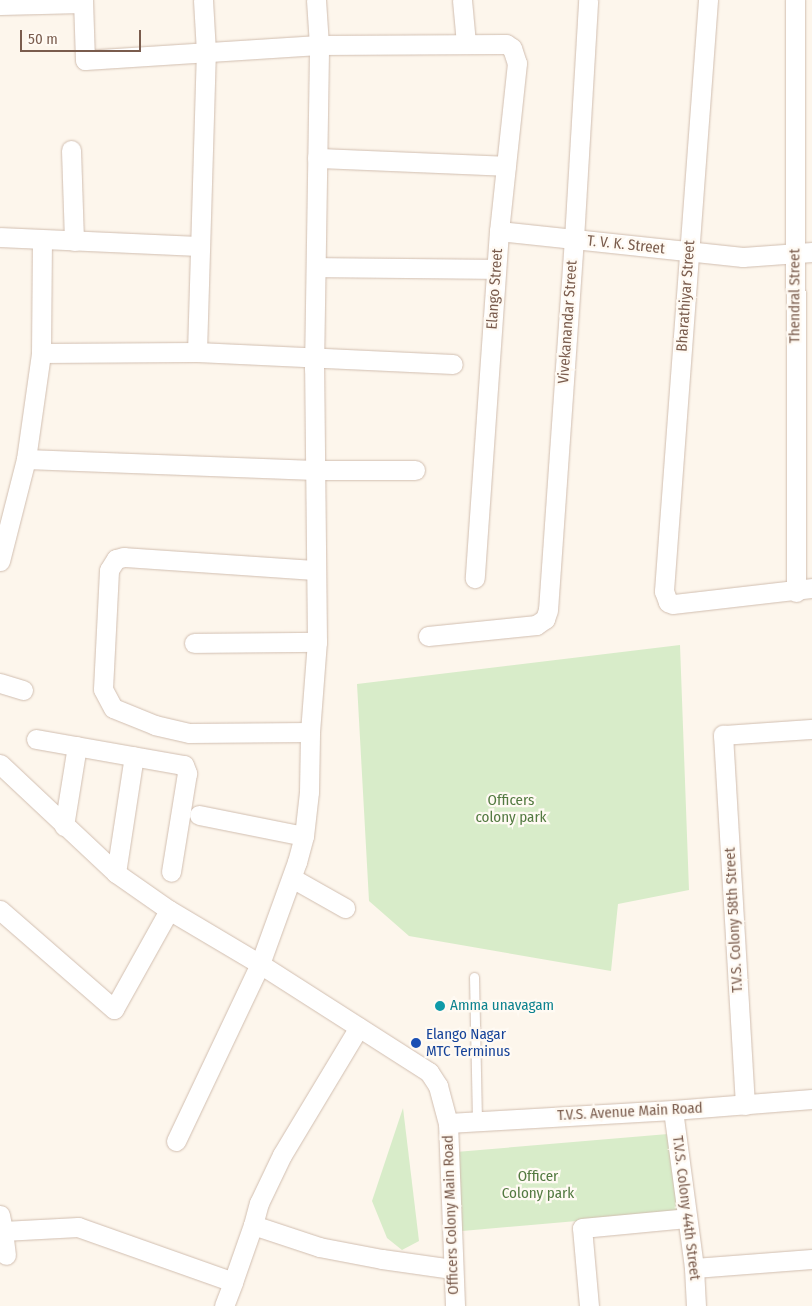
<!DOCTYPE html>
<style>
body{margin:0}
#map{position:relative;width:812px;height:1306px;overflow:hidden;background:#fdf6ec;font-family:"Fira Sans Condensed",sans-serif}
div>[style]{position:absolute}
.green>*{inset:0;background:#d8ecc9}
.roads{filter:drop-shadow(0 0 1px #d1beb0) drop-shadow(0 0 1px #d1beb0)}
.service>*{height:9px;margin:-4.5px;padding:0 4.5px;transform-origin:4.5px;border-radius:4.5px;background:#fff}
.minor>*{height:19px;margin:-9.5px;padding:0 9.5px;transform-origin:9.5px;border-radius:9.5px;background:#fff}
.dots>*{width:14px;height:14px;translate:-50% -50%;box-sizing:border-box;border:2px solid #fffaf3;border-radius:50%}
span{translate:-50% -50%;white-space:nowrap;text-align:center;line-height:1.15;-webkit-text-stroke:4.5px #fffaf3;paint-order:stroke}
.street-label{font-size:15px;color:#7a5c4d}
.park-label{font-size:15px;color:#537a41}
.culture-label{font-size:15px;color:#0d838f}
.left{translate:0 -50%;text-align:left}
.transit-label{font-size:15px;color:#164399}
.scale{position:absolute;left:20px;top:30px;width:121px;height:22px;box-sizing:border-box;border:2px solid #7a5c4d;border-top:0;padding-left:6px;font-size:15px;line-height:18px;white-space:nowrap;color:#7a5c4d;-webkit-text-stroke:4px #fffaf3;paint-order:stroke}
</style>
<div id="map">
<div class="green">
<div style="clip-path:polygon(680px 645px,689px 890px,618px 904px,611px 971px,409px 936px,369px 901px,357px 684px)"></div>
<div style="clip-path:polygon(403px 1108px,419px 1241px,402px 1250px,387px 1238px,372px 1201px)"></div>
<div style="clip-path:polygon(668px 1134px,680px 1212px,451px 1232px,444px 1153px)"></div>
</div>
<div class="roads">
<div class="service">
<div style="left:474px;top:977px;width:144px;rotate:88.8deg"></div>
</div>
<div class="minor">
<div style="left:83px;top:0;width:60px;rotate:88.1deg"></div>
<div style="left:85px;top:60px;width:234px;rotate:-3.7deg"></div>
<div style="left:319px;top:45px;width:187px;rotate:-0.3deg"></div>
<div style="left:506px;top:44px;width:7px;rotate:34deg"></div>
<div style="left:512px;top:48px;width:16px;rotate:72deg"></div>
<div style="left:517px;top:63px;width:169px;rotate:96.1deg"></div>
<div style="left:499px;top:231px;width:348px;rotate:94deg"></div>
<div style="left:462px;top:0;width:43px;rotate:84.7deg"></div>
<div style="left:708px;top:0;width:593px;rotate:94.26deg"></div>
<div style="left:664px;top:591px;width:12px;rotate:70deg"></div>
<div style="left:668px;top:602px;width:5px;rotate:22deg"></div>
<div style="left:673px;top:604px;width:140px;rotate:-6.6deg"></div>
<div style="left:795px;top:0;width:592px;rotate:89.9deg"></div>
<div style="left:0;top:5px;width:83px;rotate:-1.4deg"></div>
<div style="left:71px;top:150px;width:91px;rotate:88.1deg"></div>
<div style="left:317px;top:158px;width:189px;rotate:2.4deg"></div>
<div style="left:499px;top:231px;width:245px;rotate:6.1deg"></div>
<div style="left:743px;top:257px;width:69px;rotate:-4.1deg"></div>
<div style="left:0;top:237px;width:200px;rotate:2.6deg"></div>
<div style="left:316px;top:267px;width:180px;rotate:0.6deg"></div>
<div style="left:197px;top:352px;width:256px;rotate:2.7deg"></div>
<div style="left:41px;top:353px;width:156px;rotate:-0.4deg"></div>
<div style="left:197px;top:352px;width:300px;rotate:-88.3deg"></div>
<div style="left:206px;top:52px;width:52px;rotate:-93.3deg"></div>
<div style="left:26px;top:459px;width:289px;rotate:2.2deg"></div>
<div style="left:315px;top:470px;width:100px"></div>
<div style="left:0;top:561px;width:105px;rotate:-75.7deg"></div>
<div style="left:26px;top:459px;width:107px;rotate:-81.9deg"></div>
<div style="left:41px;top:353px;width:113px;rotate:-89.5deg"></div>
<div style="left:428px;top:636px;width:109px;rotate:-5.8deg"></div>
<div style="left:536px;top:625px;width:11px;rotate:-34deg"></div>
<div style="left:545px;top:619px;width:9px;rotate:-72deg"></div>
<div style="left:548px;top:610px;width:372px;rotate:-86deg"></div>
<div style="left:574px;top:239px;width:239px;rotate:-86.6deg"></div>
<div style="left:194px;top:643px;width:123px;rotate:-0.5deg"></div>
<div style="left:0;top:683px;width:24px;rotate:17deg"></div>
<div style="left:310px;top:732px;width:121px;rotate:179.5deg"></div>
<div style="left:189px;top:733px;width:35px;rotate:-167deg"></div>
<div style="left:155px;top:725px;width:45px;rotate:-158deg"></div>
<div style="left:113px;top:708px;width:21px;rotate:-118deg"></div>
<div style="left:103px;top:689px;width:119px;rotate:-87.1deg"></div>
<div style="left:109px;top:570px;width:13px;rotate:-58deg"></div>
<div style="left:116px;top:559px;width:8px;rotate:-14deg"></div>
<div style="left:124px;top:557px;width:192px;rotate:3.9deg"></div>
<div style="left:36px;top:739px;width:150px;rotate:10deg"></div>
<div style="left:184px;top:765px;width:9px;rotate:69deg"></div>
<div style="left:187px;top:773px;width:100px;rotate:99.2deg"></div>
<div style="left:0;top:764px;width:159px;rotate:43.2deg"></div>
<div style="left:116px;top:873px;width:65px;rotate:34.9deg"></div>
<div style="left:169px;top:910px;width:106px;rotate:30.7deg"></div>
<div style="left:260px;top:964px;width:201px;rotate:32.6deg"></div>
<div style="left:429px;top:1072px;width:17px;rotate:57deg"></div>
<div style="left:438px;top:1086px;width:38px;rotate:75deg"></div>
<div style="left:448px;top:1123px;width:183px;rotate:87.8deg"></div>
<div style="left:199px;top:815px;width:107px;rotate:11.3deg"></div>
<div style="left:64px;top:826px;width:81px;rotate:-80.8deg"></div>
<div style="left:116px;top:873px;width:118px;rotate:-81.3deg"></div>
<div style="left:292px;top:878px;width:61px;rotate:29.5deg"></div>
<div style="left:0;top:910px;width:151px;rotate:41deg"></div>
<div style="left:114px;top:1009px;width:113px;rotate:-60.9deg"></div>
<div style="left:745px;top:1105px;width:371px;rotate:-93.4deg"></div>
<div style="left:723px;top:735px;width:89px;rotate:-3.9deg"></div>
<div style="left:673px;top:1110px;width:159px;rotate:82.4deg"></div>
<div style="left:694px;top:1268px;width:38px;rotate:87deg"></div>
<div style="left:448px;top:1123px;width:225px;rotate:-3.3deg"></div>
<div style="left:673px;top:1110px;width:139px;rotate:-4.5deg"></div>
<div style="left:176px;top:1141px;width:196px;rotate:-64.6deg"></div>
<div style="left:260px;top:964px;width:109px;rotate:-70.1deg"></div>
<div style="left:297px;top:862px;width:27px;rotate:-75deg"></div>
<div style="left:304px;top:836px;width:44px;rotate:-83.5deg"></div>
<div style="left:309px;top:792px;width:60px;rotate:-89deg"></div>
<div style="left:310px;top:732px;width:90px;rotate:-85.6deg"></div>
<div style="left:317px;top:642px;width:273px;rotate:-90.6deg"></div>
<div style="left:314px;top:369px;width:324px;rotate:-89.1deg"></div>
<div style="left:319px;top:45px;width:45px;rotate:-93.8deg"></div>
<div style="left:0;top:1215px;width:16px;rotate:79deg"></div>
<div style="left:3px;top:1231px;width:75px;rotate:-3.1deg"></div>
<div style="left:78px;top:1227px;width:164px;rotate:19.5deg"></div>
<div style="left:233px;top:1282px;width:60px;rotate:-70.7deg"></div>
<div style="left:253px;top:1225px;width:70px;rotate:18.4deg"></div>
<div style="left:319px;top:1247px;width:64px;rotate:10.8deg"></div>
<div style="left:382px;top:1259px;width:71px;rotate:8.1deg"></div>
<div style="left:253px;top:1225px;width:23px;rotate:-75deg"></div>
<div style="left:259px;top:1203px;width:53px;rotate:-64.4deg"></div>
<div style="left:282px;top:1155px;width:149px;rotate:-59deg"></div>
<div style="left:3px;top:1231px;width:24px;rotate:83deg"></div>
<div style="left:694px;top:1268px;width:118px;rotate:-4.4deg"></div>
<div style="left:224px;top:1306px;width:26px;rotate:-69deg"></div>
<div style="left:589px;top:1306px;width:78px;rotate:-95.1deg"></div>
<div style="left:582px;top:1228px;width:105px;rotate:-5.4deg"></div>
</div>
</div>
<div class="dots">
<div style="left:440px;top:1006px;background:#0f9aa8"></div>
<div style="left:416px;top:1043px;background:#1a4fb4"></div>
</div>
<div class="street-label">
<span style="left:626px;top:245px;rotate:6deg">T. V. K. Street</span>
<span style="left:495px;top:289px;rotate:-86deg">Elango Street</span>
<span style="left:686px;top:296px;rotate:-86deg">Bharathiyar Street</span>
<span style="left:795px;top:296px;rotate:-90deg">Thendral Street</span>
<span style="left:568px;top:322px;rotate:-86deg">Vivekanandar Street</span>
<span style="left:734px;top:920px;rotate:-93deg">T.V.S. Colony 58th Street</span>
<span style="left:630px;top:1112px;rotate:-3deg">T.V.S. Avenue Main Road</span>
<span style="left:686px;top:1208px;rotate:83deg">T.V.S. Colony 44th Street</span>
<span style="left:451px;top:1215px;rotate:-92deg">Officers Colony Main Road</span>
</div>
<div class="park-label">
<span style="left:511px;top:809px">Officers<br>colony park</span>
<span style="left:538px;top:1185px">Officer<br>Colony park</span>
</div>
<div class="culture-label">
<span class="left" style="left:450px;top:1006px">Amma unavagam</span>
</div>
<div class="transit-label">
<span class="left" style="left:426px;top:1043px">Elango Nagar<br>MTC Terminus</span>
</div>
<div class="scale">50 m</div>
</div>
